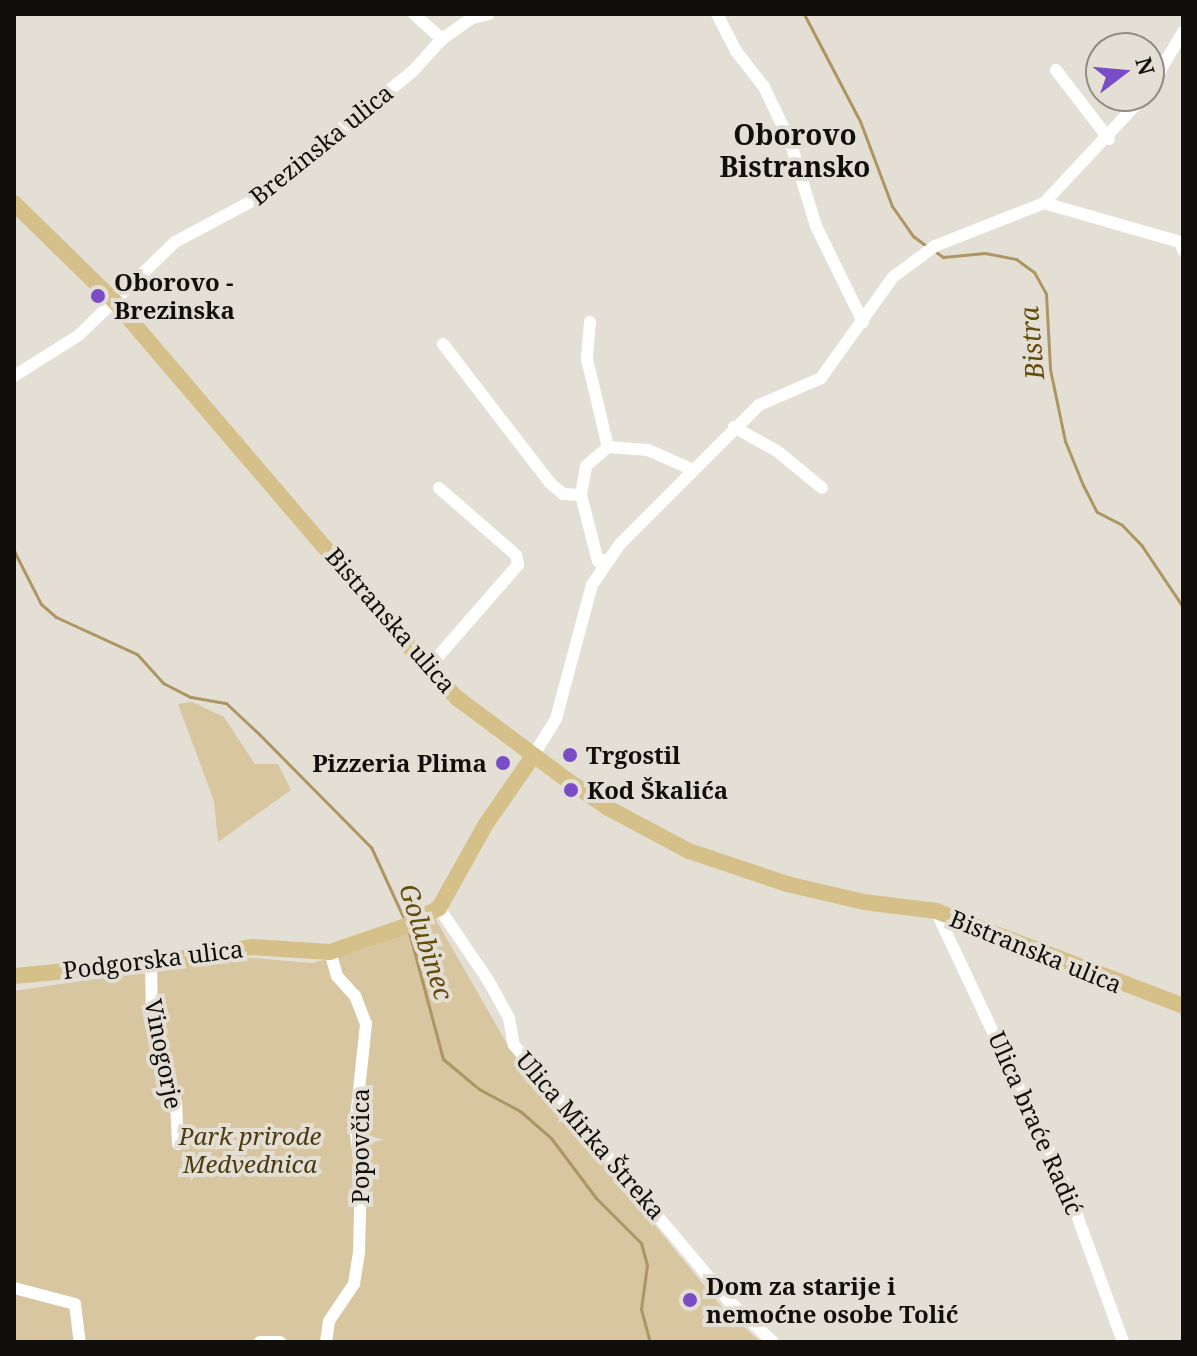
<!DOCTYPE html>
<meta charset="utf-8">
<style>
body{margin:0}
#map{position:relative;width:1197px;height:1356px;overflow:hidden;background:#e4dfd4;font-family:"Noto Serif",serif}
div>[style]{position:absolute}
.green>*{inset:0;background:#d7c69f}
.stream>*{height:3px;margin:-1.5px;padding:0 1.5px;transform-origin:1.5px;border-radius:1.5px;background:#ad9663}
.minor>*{height:12px;margin:-6px;padding:0 6px;transform-origin:6px;border-radius:6px;background:#fff}
.major>*{height:16px;margin:-8px;padding:0 8px;transform-origin:8px;border-radius:8px;background:#d6c089}
.dots>*{width:22px;height:22px;translate:-50% -50%;box-sizing:border-box;border:4px solid #e4dfd4;border-radius:50%}
span{translate:-50% -50%;white-space:nowrap;text-align:center;line-height:1.15;-webkit-text-stroke:8px #e4dfd4;paint-order:stroke}
.street-label{font-size:24px;color:#100f0b}
.poi-label{font-size:24px;color:#100f0b;font-weight:700}
.left{translate:0 -50%;text-align:left}
.right{translate:-100% -50%;text-align:right}
.park-label{font-size:24px;color:#4c3b11;font-style:italic}
.water-label{font-size:26px;color:#644c0b;font-style:italic}
.quarter-label{font-size:28px;color:#100f0b;font-weight:700}
.frame{position:absolute;inset:0;border:16px solid #100f0b;pointer-events:none}
.north{position:absolute;left:1085px;top:32px;width:80px;height:80px;box-sizing:border-box;background:#e4dfd4;border:2px solid #8f8c84;border-radius:50%;rotate:74deg;font-size:22px;font-weight:700;line-height:32px;text-align:center;color:#100f0b}
.north::after{content:'';display:block;margin:auto;width:28px;height:36px;background:#7a4dc6;clip-path:polygon(50% 0,100% 100%,50% 72%,0 100%)}
</style>
<div id="map">
<div class="green">
<div style="clip-path:polygon(192px 702px,224px 717px,255px 764px,278px 764px,291px 790px,218px 842px,214px 801px,178px 704px)"></div>
<div style="clip-path:polygon(435px 918px,507px 1044px,725px 1311px,761px 1342px,14px 1342px,14px 991px,241px 957px,312px 963px,371px 947px)"></div>
</div>
<div class="stream">
<div style="left:804px;top:14px;width:121px;rotate:62.4deg"></div>
<div style="left:860px;top:121px;width:91px;rotate:69.4deg"></div>
<div style="left:892px;top:206px;width:37px;rotate:55deg"></div>
<div style="left:913px;top:236px;width:20px;rotate:37deg"></div>
<div style="left:936px;top:252px;width:9px;rotate:36deg"></div>
<div style="left:943px;top:257px;width:42px;rotate:-5.4deg"></div>
<div style="left:985px;top:253px;width:32px;rotate:11deg"></div>
<div style="left:1016px;top:259px;width:22px;rotate:36deg"></div>
<div style="left:1034px;top:272px;width:25px;rotate:61deg"></div>
<div style="left:1046px;top:294px;width:75px;rotate:86.9deg"></div>
<div style="left:1050px;top:369px;width:74px;rotate:78.2deg"></div>
<div style="left:1065px;top:441px;width:48px;rotate:67.8deg"></div>
<div style="left:1083px;top:485px;width:30px;rotate:63deg"></div>
<div style="left:1097px;top:512px;width:28px;rotate:27deg"></div>
<div style="left:1122px;top:525px;width:29px;rotate:46deg"></div>
<div style="left:1142px;top:546px;width:73px;rotate:56.1deg"></div>
<div style="left:14px;top:551px;width:59px;rotate:63deg"></div>
<div style="left:41px;top:604px;width:20px;rotate:41deg"></div>
<div style="left:56px;top:617px;width:89px;rotate:24.6deg"></div>
<div style="left:137px;top:654px;width:39px;rotate:48deg"></div>
<div style="left:163px;top:683px;width:31px;rotate:27deg"></div>
<div style="left:191px;top:697px;width:36px;rotate:10deg"></div>
<div style="left:226px;top:703px;width:44px;rotate:43.2deg"></div>
<div style="left:258px;top:733px;width:161px;rotate:45.3deg"></div>
<div style="left:371px;top:847px;width:81px;rotate:65.3deg"></div>
<div style="left:409px;top:932px;width:131px;rotate:75deg"></div>
<div style="left:443px;top:1059px;width:47px;rotate:39.8deg"></div>
<div style="left:479px;top:1089px;width:47px;rotate:28.2deg"></div>
<div style="left:520px;top:1111px;width:41px;rotate:41.1deg"></div>
<div style="left:551px;top:1138px;width:75px;rotate:53.1deg"></div>
<div style="left:596px;top:1198px;width:64px;rotate:45deg"></div>
<div style="left:641px;top:1243px;width:23px;rotate:75deg"></div>
<div style="left:647px;top:1265px;width:44px;rotate:97.8deg"></div>
<div style="left:641px;top:1309px;width:34px;rotate:75deg"></div>
</div>
<div class="minor">
<div style="left:414px;top:14px;width:38px;rotate:42deg"></div>
<div style="left:717px;top:14px;width:42px;rotate:62.8deg"></div>
<div style="left:736px;top:51px;width:46px;rotate:52.1deg"></div>
<div style="left:764px;top:87px;width:60px;rotate:64.3deg"></div>
<div style="left:790px;top:141px;width:89px;rotate:73deg"></div>
<div style="left:816px;top:226px;width:107px;rotate:63.9deg"></div>
<div style="left:1056px;top:70px;width:87px;rotate:52.5deg"></div>
<div style="left:1149px;top:89px;width:66px;rotate:-59.2deg"></div>
<div style="left:1044px;top:203px;width:141px;rotate:16deg"></div>
<div style="left:1180px;top:242px;width:9px;rotate:69deg"></div>
<div style="left:590px;top:322px;width:37px;rotate:95deg"></div>
<div style="left:587px;top:359px;width:90px;rotate:76.6deg"></div>
<div style="left:443px;top:344px;width:175px;rotate:52.4deg"></div>
<div style="left:550px;top:483px;width:17px;rotate:40deg"></div>
<div style="left:563px;top:494px;width:18px;rotate:3deg"></div>
<div style="left:581px;top:495px;width:68px;rotate:75.6deg"></div>
<div style="left:598px;top:561px;width:8px;rotate:-7deg"></div>
<div style="left:14px;top:376px;width:77px;rotate:-32.2deg"></div>
<div style="left:79px;top:335px;width:134px;rotate:-44.1deg"></div>
<div style="left:175px;top:242px;width:87px;rotate:-28deg"></div>
<div style="left:252px;top:201px;width:207px;rotate:-38.9deg"></div>
<div style="left:413px;top:71px;width:43px;rotate:-47.8deg"></div>
<div style="left:442px;top:39px;width:37px;rotate:-35deg"></div>
<div style="left:472px;top:18px;width:17px;rotate:-13deg"></div>
<div style="left:734px;top:427px;width:49px;rotate:29.2deg"></div>
<div style="left:777px;top:451px;width:58px;rotate:39.4deg"></div>
<div style="left:581px;top:495px;width:29px;rotate:-80deg"></div>
<div style="left:586px;top:466px;width:29px;rotate:-41deg"></div>
<div style="left:608px;top:447px;width:40px;rotate:4.3deg"></div>
<div style="left:648px;top:450px;width:47px;rotate:23.8deg"></div>
<div style="left:428px;top:668px;width:137px;rotate:-48.9deg"></div>
<div style="left:518px;top:565px;width:10px;rotate:-101deg"></div>
<div style="left:516px;top:555px;width:102px;rotate:-139deg"></div>
<div style="left:533px;top:756px;width:44px;rotate:-58.1deg"></div>
<div style="left:556px;top:719px;width:139px;rotate:-75deg"></div>
<div style="left:592px;top:585px;width:50px;rotate:-55.7deg"></div>
<div style="left:620px;top:544px;width:197px;rotate:-45deg"></div>
<div style="left:759px;top:405px;width:68px;rotate:-23.5deg"></div>
<div style="left:821px;top:378px;width:124px;rotate:-54.5deg"></div>
<div style="left:893px;top:277px;width:52px;rotate:-36.4deg"></div>
<div style="left:935px;top:246px;width:117px;rotate:-21.5deg"></div>
<div style="left:1044px;top:203px;width:146px;rotate:-46.9deg"></div>
<div style="left:439px;top:908px;width:87px;rotate:55.8deg"></div>
<div style="left:488px;top:980px;width:43px;rotate:61.1deg"></div>
<div style="left:509px;top:1018px;width:27px;rotate:80deg"></div>
<div style="left:514px;top:1045px;width:336px;rotate:50deg"></div>
<div style="left:730px;top:1302px;width:59px;rotate:42.9deg"></div>
<div style="left:936px;top:911px;width:315px;rotate:64.8deg"></div>
<div style="left:1070px;top:1196px;width:155px;rotate:70deg"></div>
<div style="left:151px;top:963px;width:55px;rotate:89deg"></div>
<div style="left:152px;top:1018px;width:88px;rotate:74.2deg"></div>
<div style="left:176px;top:1103px;width:41px;rotate:87.2deg"></div>
<div style="left:14px;top:1288px;width:63px;rotate:14.7deg"></div>
<div style="left:75px;top:1304px;width:38px;rotate:83deg"></div>
<div style="left:260px;top:1342px;width:20px"></div>
<div style="left:326px;top:1342px;width:21px;rotate:-82deg"></div>
<div style="left:329px;top:1321px;width:45px;rotate:-56deg"></div>
<div style="left:354px;top:1284px;width:33px;rotate:-81deg"></div>
<div style="left:359px;top:1251px;width:79px;rotate:-88.5deg"></div>
<div style="left:361px;top:1172px;width:45px;rotate:-97.6deg"></div>
<div style="left:355px;top:1127px;width:104px;rotate:-83.9deg"></div>
<div style="left:366px;top:1024px;width:30px;rotate:-111deg"></div>
<div style="left:355px;top:996px;width:27px;rotate:-132deg"></div>
<div style="left:337px;top:976px;width:25px;rotate:-106deg"></div>
</div>
<div class="major">
<div style="left:14px;top:203px;width:141px;rotate:44.4deg"></div>
<div style="left:115px;top:302px;width:482px;rotate:49.5deg"></div>
<div style="left:428px;top:668px;width:42px;rotate:46deg"></div>
<div style="left:457px;top:698px;width:132px;rotate:36.7deg"></div>
<div style="left:563px;top:777px;width:55px;rotate:34.6deg"></div>
<div style="left:608px;top:808px;width:92px;rotate:28deg"></div>
<div style="left:689px;top:851px;width:103px;rotate:18.6deg"></div>
<div style="left:787px;top:884px;width:79px;rotate:13.2deg"></div>
<div style="left:864px;top:902px;width:73px;rotate:7.1deg"></div>
<div style="left:936px;top:911px;width:265px;rotate:21deg"></div>
<div style="left:14px;top:976px;width:138px;rotate:-5.4deg"></div>
<div style="left:151px;top:963px;width:102px;rotate:-9deg"></div>
<div style="left:252px;top:947px;width:78px;rotate:3.7deg"></div>
<div style="left:330px;top:952px;width:77px;rotate:-18.9deg"></div>
<div style="left:403px;top:927px;width:41px;rotate:-27.8deg"></div>
<div style="left:439px;top:908px;width:96px;rotate:-60.8deg"></div>
<div style="left:486px;top:824px;width:83px;rotate:-55.3deg"></div>
</div>
<div class="dots">
<div style="left:98px;top:296px;background:#7a4dc6"></div>
<div style="left:570px;top:755px;background:#7a4dc6"></div>
<div style="left:503px;top:763px;background:#7a4dc6"></div>
<div style="left:571px;top:790px;background:#7a4dc6"></div>
<div style="left:690px;top:1300px;background:#7a4dc6"></div>
</div>
<div class="street-label">
<span style="left:321px;top:144px;rotate:-39deg">Brezinska ulica</span>
<span style="left:391px;top:620px;rotate:49deg">Bistranska ulica</span>
<span style="left:1036px;top:951px;rotate:22deg">Bistranska ulica</span>
<span style="left:153px;top:959px;rotate:-7deg">Podgorska ulica</span>
<span style="left:164px;top:1054px;rotate:79deg">Vinogorje</span>
<span style="left:1036px;top:1123px;rotate:66deg">Ulica braće Radić</span>
<span style="left:591px;top:1135px;rotate:49deg">Ulica Mirka Štreka</span>
<span style="left:360px;top:1146px;rotate:-90deg">Popovčica</span>
</div>
<div class="poi-label">
<span class="left" style="left:114px;top:296px">Oborovo -<br>Brezinska</span>
<span class="left" style="left:586px;top:755px">Trgostil</span>
<span class="right" style="left:487px;top:763px">Pizzeria Plima</span>
<span class="left" style="left:587px;top:790px">Kod Škalića</span>
<span class="left" style="left:706px;top:1300px">Dom za starije i<br>nemoćne osobe Tolić</span>
</div>
<div class="park-label">
<span style="left:250px;top:1150px">Park prirode<br>Medvednica</span>
</div>
<div class="water-label">
<span style="left:1032px;top:343px;rotate:-95deg">Bistra</span>
<span style="left:426px;top:942px;rotate:72deg">Golubinec</span>
</div>
<div class="quarter-label">
<span style="left:795px;top:150px">Oborovo<br>Bistransko</span>
</div>
<div class="frame"></div>
<div class="north">N</div>
</div>
